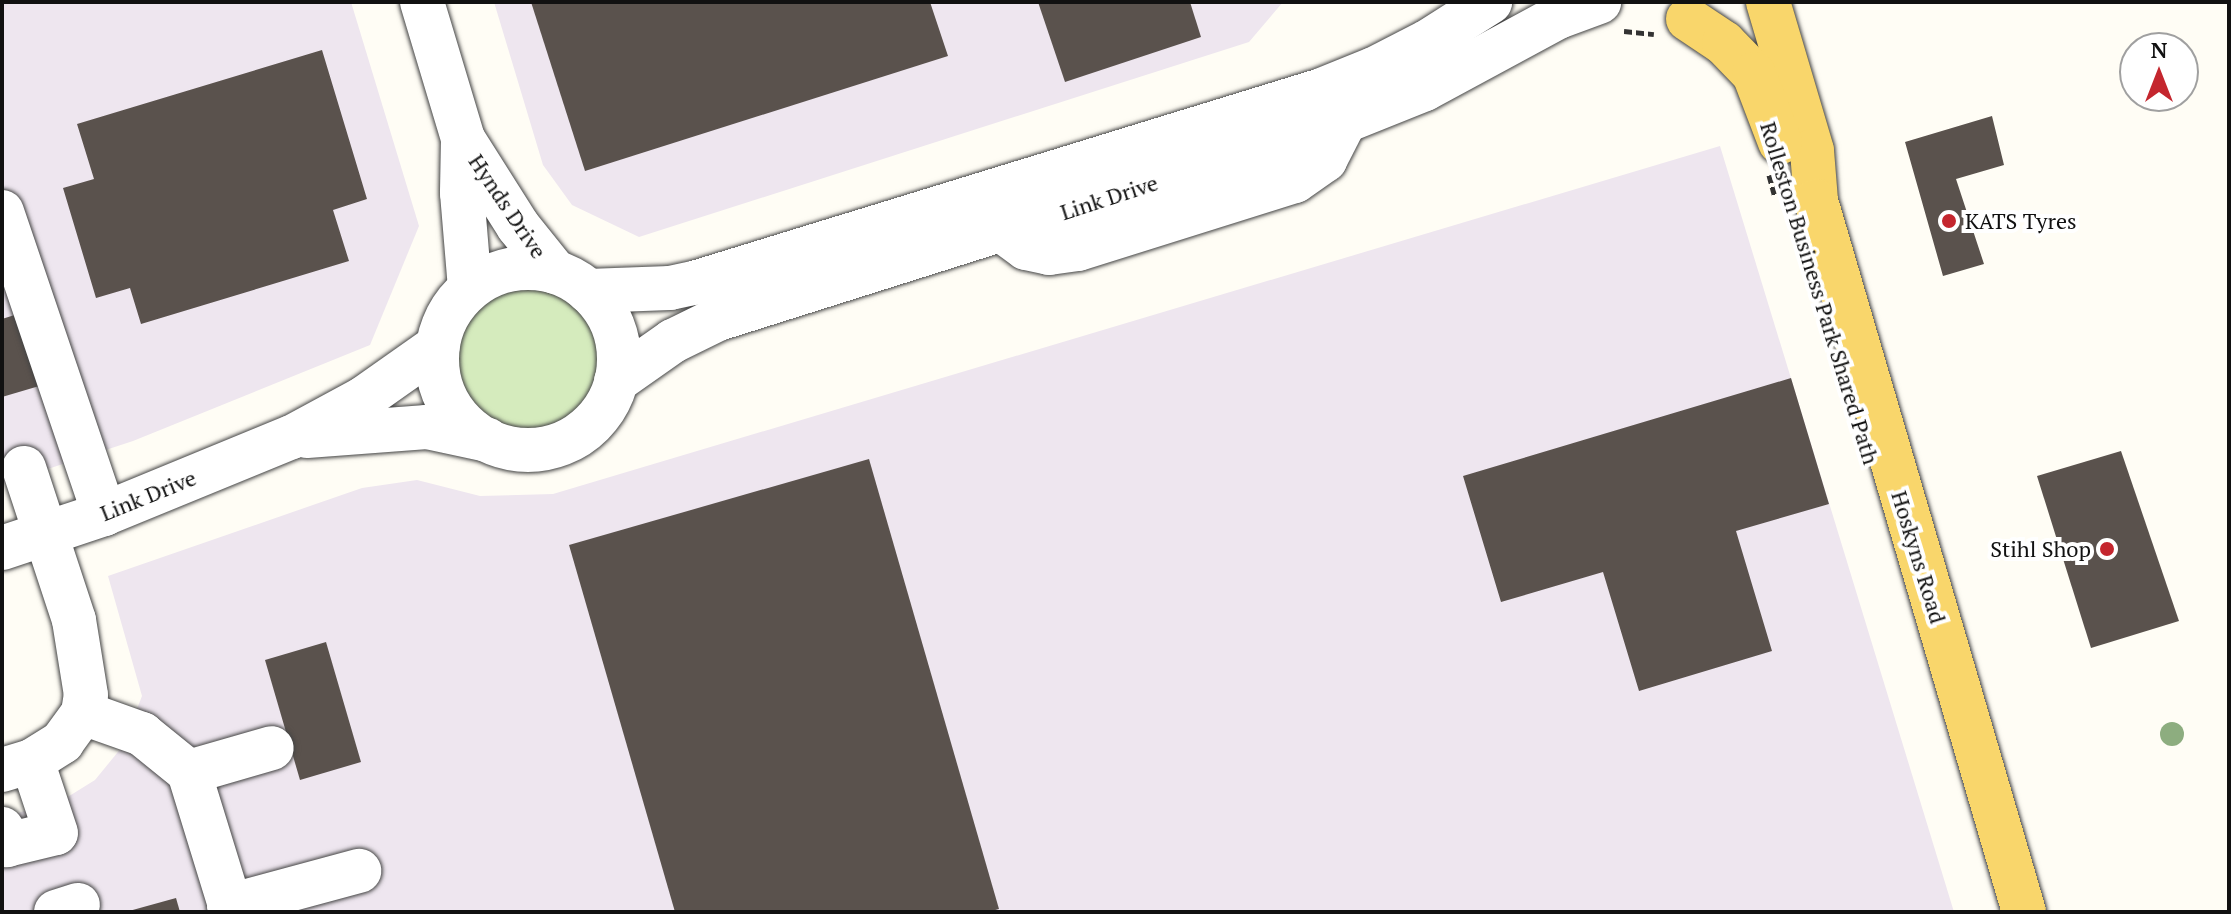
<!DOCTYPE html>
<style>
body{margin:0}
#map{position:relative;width:2231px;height:914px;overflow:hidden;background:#fffdf5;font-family:"PT Serif",serif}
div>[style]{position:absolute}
.industrial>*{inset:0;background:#eee6ef}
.green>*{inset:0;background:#d5ebbd}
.round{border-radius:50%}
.building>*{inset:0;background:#5a524d}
.path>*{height:5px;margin-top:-2.5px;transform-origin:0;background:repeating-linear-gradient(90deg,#333 0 8px,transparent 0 12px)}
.roads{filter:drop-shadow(0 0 2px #444) drop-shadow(0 0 2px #444)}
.minor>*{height:44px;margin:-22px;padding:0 22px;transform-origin:22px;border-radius:22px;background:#fff}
.minor>.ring{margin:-22px;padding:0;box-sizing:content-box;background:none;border:44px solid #fff;border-radius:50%}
.major>*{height:44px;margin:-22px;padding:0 22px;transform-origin:22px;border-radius:22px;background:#f9d66b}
.trees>*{width:24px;height:24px;margin:-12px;border-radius:50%;background:#8dad7f}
.dots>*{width:22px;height:22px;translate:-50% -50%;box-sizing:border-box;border:4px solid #fff;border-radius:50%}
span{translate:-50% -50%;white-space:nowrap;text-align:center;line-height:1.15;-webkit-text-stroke:8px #fff;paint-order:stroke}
.street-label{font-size:22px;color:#111}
.poi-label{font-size:22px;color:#111}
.left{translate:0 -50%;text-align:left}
.right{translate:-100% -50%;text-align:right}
.frame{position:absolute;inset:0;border:4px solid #111;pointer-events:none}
.north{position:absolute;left:2119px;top:32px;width:80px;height:80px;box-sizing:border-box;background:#fff;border:2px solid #a0a0a0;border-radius:50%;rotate:0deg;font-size:22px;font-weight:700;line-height:32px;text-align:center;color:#111}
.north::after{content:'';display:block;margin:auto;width:28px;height:36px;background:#c4262e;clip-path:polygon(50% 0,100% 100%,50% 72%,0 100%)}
</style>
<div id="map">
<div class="industrial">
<div style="clip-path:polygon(2px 2px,351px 2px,419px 226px,370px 345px,133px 441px,2px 484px)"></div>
<div style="clip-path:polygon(494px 2px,1283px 2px,1249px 42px,639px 237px,572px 205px,543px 165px)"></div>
<div style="clip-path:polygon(1720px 146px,1954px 912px,2px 912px,2px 818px,66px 798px,95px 780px,122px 747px,142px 696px,108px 576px,362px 488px,417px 480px,480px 496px,553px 494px)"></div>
</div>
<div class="green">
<div class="round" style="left:456px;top:286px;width:144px;height:144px"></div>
</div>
<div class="building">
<div style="clip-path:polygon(531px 2px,930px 2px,948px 56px,585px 171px)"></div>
<div style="clip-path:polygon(1038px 2px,1190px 2px,1201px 37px,1065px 82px)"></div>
<div style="clip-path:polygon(322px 50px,367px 199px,333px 210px,349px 261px,141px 324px,130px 288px,96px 298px,63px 188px,94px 179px,77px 124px)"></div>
<div style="clip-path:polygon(1992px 116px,2004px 165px,1956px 179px,1984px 264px,1943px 276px,1905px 142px)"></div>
<div style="clip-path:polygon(24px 312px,46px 384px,2px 397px,2px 319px)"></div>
<div style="clip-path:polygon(1791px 378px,1829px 504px,1736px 531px,1772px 651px,1639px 691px,1603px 572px,1501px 602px,1463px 476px)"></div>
<div style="clip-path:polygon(2121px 451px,2179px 621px,2091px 648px,2037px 476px)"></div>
<div style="clip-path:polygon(869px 459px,999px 909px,988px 912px,675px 912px,569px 545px)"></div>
<div style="clip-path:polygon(326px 642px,361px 762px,300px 780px,265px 660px)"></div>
<div style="clip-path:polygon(176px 898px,180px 912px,129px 912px,129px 911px)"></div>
</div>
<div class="path">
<div style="left:1624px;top:31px;width:30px;rotate:6deg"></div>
<div style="left:1769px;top:175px;width:23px;rotate:75deg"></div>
</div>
<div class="roads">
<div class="minor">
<div style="left:422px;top:2px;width:143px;rotate:73.3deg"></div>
<div style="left:463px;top:139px;width:103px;rotate:57.7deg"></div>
<div style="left:518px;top:226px;width:59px;rotate:51.2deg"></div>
<div style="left:463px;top:139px;width:54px;rotate:91.1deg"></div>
<div style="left:462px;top:193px;width:95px;rotate:85.2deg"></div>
<div style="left:2px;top:212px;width:319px;rotate:71.3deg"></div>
<div style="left:1004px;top:232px;width:27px;rotate:36deg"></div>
<div style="left:1026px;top:248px;width:24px;rotate:12deg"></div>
<div style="left:1049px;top:253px;width:29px;rotate:-8deg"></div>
<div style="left:1078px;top:249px;width:227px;rotate:-17.4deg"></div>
<div style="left:1295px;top:181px;width:37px;rotate:-35deg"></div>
<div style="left:1325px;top:160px;width:44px;rotate:-62.9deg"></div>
<div class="ring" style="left:437px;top:268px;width:138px;height:138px"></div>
<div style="left:588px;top:291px;width:82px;rotate:-2.1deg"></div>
<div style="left:670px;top:288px;width:25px;rotate:-12deg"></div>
<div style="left:694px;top:283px;width:657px;rotate:-17.08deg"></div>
<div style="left:1322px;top:90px;width:56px;rotate:-22deg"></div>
<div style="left:1374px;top:69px;width:59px;rotate:-27deg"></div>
<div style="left:1427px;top:42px;width:75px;rotate:-32.4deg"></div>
<div style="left:616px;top:381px;width:70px;rotate:-35.1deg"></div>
<div style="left:673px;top:341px;width:50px;rotate:-26.1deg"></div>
<div style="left:718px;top:319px;width:658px;rotate:-17.53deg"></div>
<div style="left:1345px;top:121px;width:86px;rotate:-21.8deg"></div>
<div style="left:1425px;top:89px;width:151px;rotate:-28.4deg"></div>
<div style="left:1558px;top:17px;width:44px;rotate:-20.1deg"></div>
<div style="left:307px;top:436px;width:120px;rotate:-4.3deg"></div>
<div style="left:427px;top:427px;width:62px;rotate:12deg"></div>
<div style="left:2px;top:548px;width:108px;rotate:-18.4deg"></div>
<div style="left:104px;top:514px;width:203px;rotate:-22.3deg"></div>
<div style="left:292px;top:437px;width:82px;rotate:-28.4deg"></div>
<div style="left:364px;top:398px;width:90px;rotate:-35.1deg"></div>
<div style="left:83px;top:713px;width:63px;rotate:19.6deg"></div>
<div style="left:142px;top:734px;width:60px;rotate:39deg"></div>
<div style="left:189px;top:772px;width:86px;rotate:-16.1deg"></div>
<div style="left:2px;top:770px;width:31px;rotate:-17deg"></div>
<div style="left:32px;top:761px;width:36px;rotate:-32deg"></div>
<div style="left:62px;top:742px;width:36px;rotate:-54deg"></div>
<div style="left:83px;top:713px;width:18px;rotate:-81deg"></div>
<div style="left:86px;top:695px;width:76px;rotate:-99.1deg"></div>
<div style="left:74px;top:620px;width:160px;rotate:-108.2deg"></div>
<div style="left:189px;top:772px;width:146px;rotate:72.9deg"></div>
<div style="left:2px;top:829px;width:17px;rotate:73deg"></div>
<div style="left:7px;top:845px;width:50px;rotate:-13.8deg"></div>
<div style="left:56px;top:833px;width:76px;rotate:-108.4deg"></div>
<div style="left:229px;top:906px;width:135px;rotate:-15.1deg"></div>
<div style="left:56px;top:912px;width:23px;rotate:-18deg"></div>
</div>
<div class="major">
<div style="left:1768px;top:2px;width:155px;rotate:73.5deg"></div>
<div style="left:1812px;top:151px;width:50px;rotate:85.4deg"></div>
<div style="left:1816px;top:201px;width:741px;rotate:73.69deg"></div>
<div style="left:1688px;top:19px;width:43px;rotate:33.7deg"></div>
<div style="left:1724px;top:43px;width:43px;rotate:45.9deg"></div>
<div style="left:1754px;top:74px;width:73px;rotate:69.1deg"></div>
</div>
</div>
<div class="trees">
<div style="left:2172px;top:734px"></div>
</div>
<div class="dots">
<div style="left:1949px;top:221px;background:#c4262e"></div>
<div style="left:2107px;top:549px;background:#c4262e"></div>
</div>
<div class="street-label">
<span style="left:1109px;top:197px;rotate:-18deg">Link Drive</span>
<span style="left:508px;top:206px;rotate:56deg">Hynds Drive</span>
<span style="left:1820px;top:293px;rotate:73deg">Rolleston Business Park Shared Path</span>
<span style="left:148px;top:495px;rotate:-22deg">Link Drive</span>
<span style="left:1919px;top:557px;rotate:73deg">Hoskyns Road</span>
</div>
<div class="poi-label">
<span class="left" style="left:1965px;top:221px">KATS Tyres</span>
<span class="right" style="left:2091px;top:549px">Stihl Shop</span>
</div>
<div class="frame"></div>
<div class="north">N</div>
</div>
